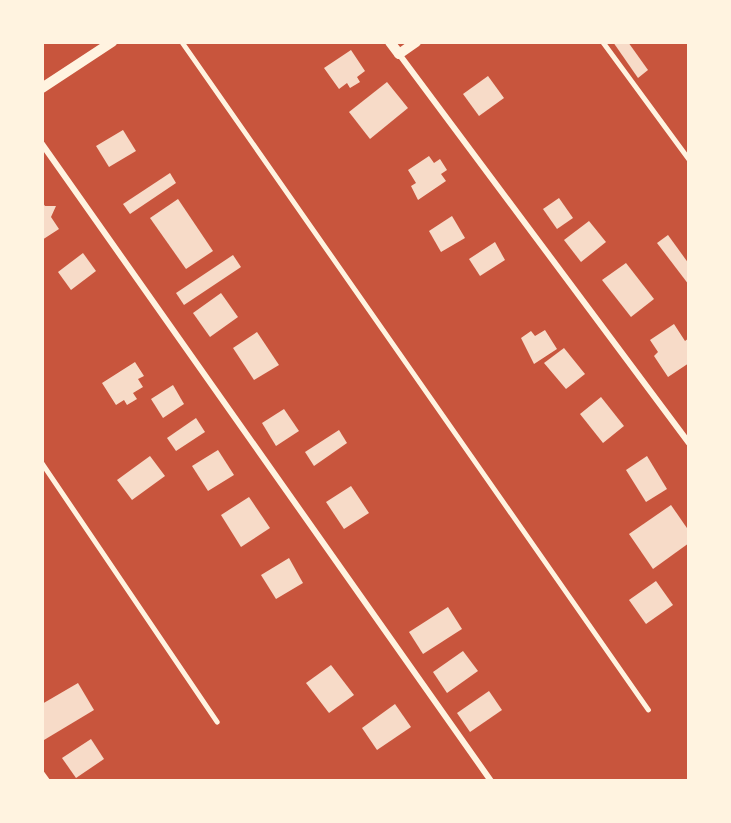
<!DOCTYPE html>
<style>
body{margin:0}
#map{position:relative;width:731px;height:823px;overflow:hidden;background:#c8553d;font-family:"IBM Plex Sans",sans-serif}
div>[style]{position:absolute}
.building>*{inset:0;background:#f7dbc8}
.service>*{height:4.5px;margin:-2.25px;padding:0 2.25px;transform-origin:2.25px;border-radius:2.25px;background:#fff3e0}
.minor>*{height:6px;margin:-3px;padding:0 3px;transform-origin:3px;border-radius:3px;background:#fff3e0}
.tertiary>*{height:10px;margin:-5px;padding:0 5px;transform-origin:5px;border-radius:5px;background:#fff3e0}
span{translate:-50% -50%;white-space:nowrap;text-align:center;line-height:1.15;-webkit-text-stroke:6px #fff3e0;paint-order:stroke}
.frame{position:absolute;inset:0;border:44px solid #fff3e0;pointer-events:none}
</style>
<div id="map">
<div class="building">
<div style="clip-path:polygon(613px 42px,628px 42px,648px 70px,638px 78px)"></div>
<div style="clip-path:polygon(351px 50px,365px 71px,357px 77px,360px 82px,350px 88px,347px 83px,339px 89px,324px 68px)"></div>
<div style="clip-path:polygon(488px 76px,504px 98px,479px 116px,463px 94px)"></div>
<div style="clip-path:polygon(387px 82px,408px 108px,370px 139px,349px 112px)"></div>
<div style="clip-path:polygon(123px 130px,136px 151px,109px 167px,96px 146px)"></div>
<div style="clip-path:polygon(429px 156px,434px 163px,440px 159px,447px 170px,441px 174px,446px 181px,418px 200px,411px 186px,416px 183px,408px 170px)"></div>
<div style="clip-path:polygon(170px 173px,176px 183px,130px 214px,123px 204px)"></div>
<div style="clip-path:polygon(559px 198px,573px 218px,557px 229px,543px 209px)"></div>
<div style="clip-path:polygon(178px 199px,213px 251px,186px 269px,150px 218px)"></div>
<div style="clip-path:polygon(42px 202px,45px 206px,56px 206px,51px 217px,59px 229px,42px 240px)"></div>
<div style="clip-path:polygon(452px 216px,465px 238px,441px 252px,429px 231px)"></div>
<div style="clip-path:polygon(589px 221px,606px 242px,581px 262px,564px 240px)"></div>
<div style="clip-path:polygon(668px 235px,689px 264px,689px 285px,657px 243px)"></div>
<div style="clip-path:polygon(495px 242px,505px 260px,480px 276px,469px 259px)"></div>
<div style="clip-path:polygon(83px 253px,96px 271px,71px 290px,58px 272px)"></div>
<div style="clip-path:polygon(233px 255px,241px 267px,184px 305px,176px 293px)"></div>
<div style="clip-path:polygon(626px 263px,654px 299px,631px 317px,602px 280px)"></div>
<div style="clip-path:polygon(221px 293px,238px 317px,210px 337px,193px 313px)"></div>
<div style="clip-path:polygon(674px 324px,685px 341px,689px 338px,689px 363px,668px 377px,654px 356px,658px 352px,650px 340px)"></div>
<div style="clip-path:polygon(545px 330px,557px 349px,534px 364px,521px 338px,531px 331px,535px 336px)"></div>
<div style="clip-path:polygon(257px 332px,279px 365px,254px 380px,233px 348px)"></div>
<div style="clip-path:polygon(564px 348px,585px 374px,566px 389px,544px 363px)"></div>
<div style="clip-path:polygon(135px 362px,144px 376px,138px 379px,143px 387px,133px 393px,137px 399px,127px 405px,124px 400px,116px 405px,102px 383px)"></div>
<div style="clip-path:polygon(173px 385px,184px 404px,163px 418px,151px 399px)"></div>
<div style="clip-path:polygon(601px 397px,624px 426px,603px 443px,580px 414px)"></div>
<div style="clip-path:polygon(284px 409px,299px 431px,276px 446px,262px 423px)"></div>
<div style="clip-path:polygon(196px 418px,205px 432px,176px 451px,167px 438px)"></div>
<div style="clip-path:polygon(339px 430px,347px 443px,314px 466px,305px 452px)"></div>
<div style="clip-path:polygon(218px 450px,234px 475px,208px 491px,192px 466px)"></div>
<div style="clip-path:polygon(150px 456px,165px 476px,132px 500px,117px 480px)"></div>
<div style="clip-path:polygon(647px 456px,667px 489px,646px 502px,626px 470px)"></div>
<div style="clip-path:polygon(351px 486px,369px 513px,344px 529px,326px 502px)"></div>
<div style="clip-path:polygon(249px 497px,270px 528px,241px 547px,221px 515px)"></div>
<div style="clip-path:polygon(671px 505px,689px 531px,689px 543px,653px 569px,629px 534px)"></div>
<div style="clip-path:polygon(289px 558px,303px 583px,276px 599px,261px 575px)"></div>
<div style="clip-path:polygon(656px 581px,673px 605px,646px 624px,629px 600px)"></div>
<div style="clip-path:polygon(448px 607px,462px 629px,423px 654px,409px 632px)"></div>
<div style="clip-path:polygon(463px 651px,478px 671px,447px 693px,433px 672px)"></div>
<div style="clip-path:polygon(331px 665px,354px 695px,329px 713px,306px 683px)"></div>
<div style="clip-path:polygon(78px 683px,94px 710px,44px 740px,42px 704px)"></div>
<div style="clip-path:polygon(489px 691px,502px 710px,470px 732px,457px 713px)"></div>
<div style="clip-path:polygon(395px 704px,411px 727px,377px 750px,362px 728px)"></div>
<div style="clip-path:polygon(91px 739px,104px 759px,76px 778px,62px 758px)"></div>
</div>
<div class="service">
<div style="left:182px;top:42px;width:814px;rotate:55.06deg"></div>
<div style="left:603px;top:42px;width:145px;rotate:53.7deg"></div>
<div style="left:42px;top:463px;width:312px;rotate:55.9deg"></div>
</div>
<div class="minor">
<div style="left:399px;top:54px;width:485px;rotate:53.3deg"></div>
<div style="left:42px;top:144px;width:779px;rotate:54.82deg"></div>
<div style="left:42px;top:774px;width:9px;rotate:54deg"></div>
</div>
<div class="tertiary">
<div style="left:390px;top:42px;width:15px;rotate:53deg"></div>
<div style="left:399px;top:54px;width:21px;rotate:-35deg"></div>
<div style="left:42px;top:88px;width:84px;rotate:-33.3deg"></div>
</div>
<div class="frame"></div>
</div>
